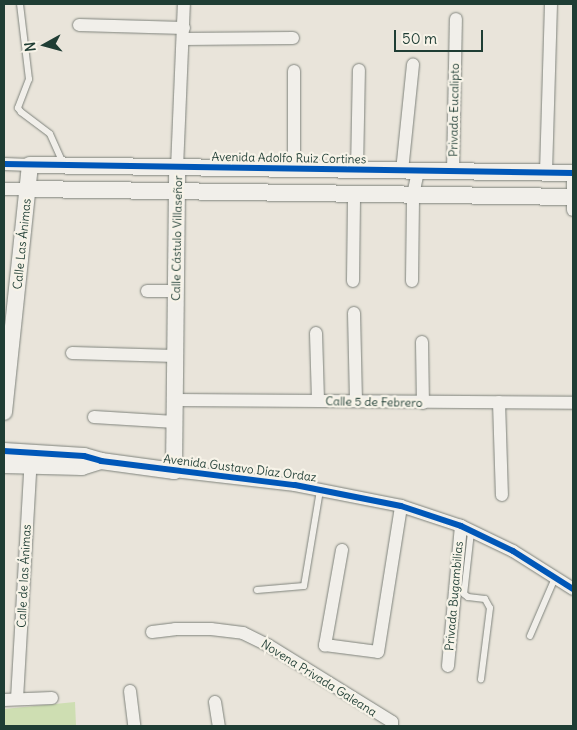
<!DOCTYPE html>
<meta charset="utf-8">
<style>
body{margin:0}
#map{position:relative;width:577px;height:730px;overflow:hidden;background:#e9e4da;font-family:Delius,sans-serif}
div>[style]{position:absolute}
.green>*{inset:0;background:#cedeb2}
.roads{filter:drop-shadow(0 0 1px #7f837c) drop-shadow(0 0 1px #7f837c)}
.service>*{height:6px;margin:-3px;padding:0 3px;transform-origin:3px;border-radius:3px;background:#f1efea}
.minor>*{height:12px;margin:-6px;padding:0 6px;transform-origin:6px;border-radius:6px;background:#f1efea}
.tertiary>*{height:16px;margin:-8px;padding:0 8px;transform-origin:8px;border-radius:8px;background:#f1efea}
.cycleway>*{height:6px;margin:-3px;padding:0 3px;transform-origin:3px;border-radius:3px;background:#0057b8}
span{translate:-50% -50%;white-space:nowrap;text-align:center;line-height:1.15;-webkit-text-stroke:4.5px #f7f3e8;paint-order:stroke}
.street-label{font-size:12px;color:#1f3d34}
.frame{position:absolute;inset:0;border:5px solid #1f3d34;pointer-events:none}
.north{position:absolute;left:20px;top:20px;width:50px;height:50px;-webkit-text-stroke:4px #f7f3e8;paint-order:stroke;rotate:263deg;font-size:14px;font-weight:700;line-height:20px;text-align:center;color:#1f3d34}
.north::after{content:'';display:block;margin:auto;width:18px;height:22px;background:#1f3d34;clip-path:polygon(50% 0,100% 100%,50% 72%,0 100%)}
.scale{position:absolute;left:394px;top:30px;width:89px;height:22px;box-sizing:border-box;border:2px solid #1f3d34;border-top:0;padding-left:6px;font-size:15px;line-height:18px;white-space:nowrap;color:#1f3d34;-webkit-text-stroke:4px #f7f3e8;paint-order:stroke}
</style>
<div id="map">
<div class="green">
<div style="clip-path:polygon(75px 702px,76px 726px,4px 726px,4px 709px)"></div>
</div>
<div class="roads">
<div class="service">
<div style="left:20px;top:4px;width:76px;rotate:83.2deg"></div>
<div style="left:29px;top:79px;width:31px;rotate:111deg"></div>
<div style="left:18px;top:108px;width:5px;rotate:53deg"></div>
<div style="left:21px;top:112px;width:36px;rotate:37deg"></div>
<div style="left:50px;top:134px;width:34px;rotate:66deg"></div>
<div style="left:471px;top:532px;width:62px;rotate:96.4deg"></div>
<div style="left:464px;top:594px;width:5px;rotate:37deg"></div>
<div style="left:468px;top:597px;width:17px;rotate:7deg"></div>
<div style="left:485px;top:599px;width:10px;rotate:61deg"></div>
<div style="left:490px;top:608px;width:72px;rotate:97.2deg"></div>
<div style="left:257px;top:590px;width:47px;rotate:-4.9deg"></div>
<div style="left:304px;top:586px;width:97px;rotate:-80.5deg"></div>
<div style="left:530px;top:636px;width:63px;rotate:-66.7deg"></div>
</div>
<div class="minor">
<div style="left:79px;top:25px;width:105px;rotate:1.6deg"></div>
<div style="left:183px;top:39px;width:110px;rotate:-0.5deg"></div>
<div style="left:4px;top:164px;width:26px;rotate:2deg"></div>
<div style="left:177px;top:168px;width:164px;rotate:-87.6deg"></div>
<div style="left:294px;top:169px;width:98px;rotate:-90deg"></div>
<div style="left:357px;top:170px;width:100px;rotate:-88.9deg"></div>
<div style="left:402px;top:171px;width:107px;rotate:-84.1deg"></div>
<div style="left:453px;top:171px;width:152px;rotate:-88.9deg"></div>
<div style="left:546px;top:172px;width:168px;rotate:-88.3deg"></div>
<div style="left:573px;top:173px;width:37px;rotate:90deg"></div>
<div style="left:4px;top:189px;width:24px"></div>
<div style="left:353px;top:281px;width:86px;rotate:-89.3deg"></div>
<div style="left:412px;top:281px;width:86px;rotate:-89.3deg"></div>
<div style="left:413px;top:195px;width:25px;rotate:-78deg"></div>
<div style="left:147px;top:291px;width:29px"></div>
<div style="left:354px;top:313px;width:88px;rotate:88.7deg"></div>
<div style="left:316px;top:333px;width:68px;rotate:88.3deg"></div>
<div style="left:422px;top:342px;width:61px;rotate:89.1deg"></div>
<div style="left:72px;top:353px;width:103px;rotate:1.7deg"></div>
<div style="left:175px;top:400px;width:398px;rotate:0.4deg"></div>
<div style="left:499px;top:402px;width:93px;rotate:88.2deg"></div>
<div style="left:94px;top:417px;width:81px;rotate:3.5deg"></div>
<div style="left:174px;top:471px;width:122px;rotate:6.6deg"></div>
<div style="left:295px;top:485px;width:108px;rotate:11.2deg"></div>
<div style="left:401px;top:506px;width:63px;rotate:18.4deg"></div>
<div style="left:461px;top:526px;width:58px;rotate:25.7deg"></div>
<div style="left:513px;top:551px;width:71px;rotate:32.3deg"></div>
<div style="left:342px;top:550px;width:97px;rotate:100.1deg"></div>
<div style="left:325px;top:645px;width:53px;rotate:7.5deg"></div>
<div style="left:378px;top:652px;width:148px;rotate:-81deg"></div>
<div style="left:152px;top:632px;width:23px;rotate:-7deg"></div>
<div style="left:175px;top:629px;width:36px"></div>
<div style="left:211px;top:629px;width:32px;rotate:7deg"></div>
<div style="left:243px;top:633px;width:28px;rotate:26deg"></div>
<div style="left:268px;top:645px;width:146px;rotate:31.8deg"></div>
<div style="left:392px;top:722px;width:4px;rotate:90deg"></div>
<div style="left:448px;top:666px;width:141px;rotate:-84.7deg"></div>
<div style="left:130px;top:691px;width:35px;rotate:83deg"></div>
<div style="left:17px;top:699px;width:242px;rotate:-86.7deg"></div>
<div style="left:4px;top:700px;width:48px;rotate:-2.4deg"></div>
<div style="left:215px;top:702px;width:24px;rotate:81deg"></div>
</div>
<div class="tertiary">
<div style="left:28px;top:189px;width:545px;rotate:0.84deg"></div>
<div style="left:4px;top:412px;width:248px;rotate:-84deg"></div>
<div style="left:30px;top:165px;width:543px;rotate:0.84deg"></div>
<div style="left:4px;top:451px;width:80px;rotate:3.6deg"></div>
<div style="left:84px;top:456px;width:18px;rotate:16deg"></div>
<div style="left:101px;top:461px;width:74px;rotate:7.8deg"></div>
<div style="left:174px;top:471px;width:303px;rotate:-89.4deg"></div>
<div style="left:4px;top:465px;width:78px;rotate:1.5deg"></div>
<div style="left:82px;top:467px;width:20px;rotate:-18deg"></div>
</div>
</div>
<div class="cycleway">
<div style="left:4px;top:164px;width:569px;rotate:0.91deg"></div>
<div style="left:4px;top:451px;width:80px;rotate:3.6deg"></div>
<div style="left:84px;top:456px;width:18px;rotate:16deg"></div>
<div style="left:101px;top:461px;width:195px;rotate:7.1deg"></div>
<div style="left:295px;top:485px;width:108px;rotate:11.2deg"></div>
<div style="left:401px;top:506px;width:63px;rotate:18.4deg"></div>
<div style="left:461px;top:526px;width:58px;rotate:25.7deg"></div>
<div style="left:513px;top:551px;width:71px;rotate:32.3deg"></div>
</div>
<div class="street-label">
<span style="left:454px;top:110px;rotate:-89deg">Privada Eucalipto</span>
<span style="left:289px;top:158px;rotate:1deg">Avenida Adolfo Ruiz Cortines</span>
<span style="left:177px;top:238px;rotate:-89deg">Calle Cástulo Villaseñor</span>
<span style="left:22px;top:244px;rotate:-84deg">Calle Las Ánimas</span>
<span style="left:374px;top:402px;rotate:1deg">Calle 5 de Febrero</span>
<span style="left:240px;top:468px;rotate:7deg">Avenida Gustavo Díaz Ordaz</span>
<span style="left:24px;top:576px;rotate:-87deg">Calle de las Ánimas</span>
<span style="left:454px;top:596px;rotate:-85deg">Privada Bugambilias</span>
<span style="left:319px;top:678px;rotate:32deg">Novena Privada Galeana</span>
</div>
<div class="frame"></div>
<div class="north">N</div>
<div class="scale">50 m</div>
</div>
